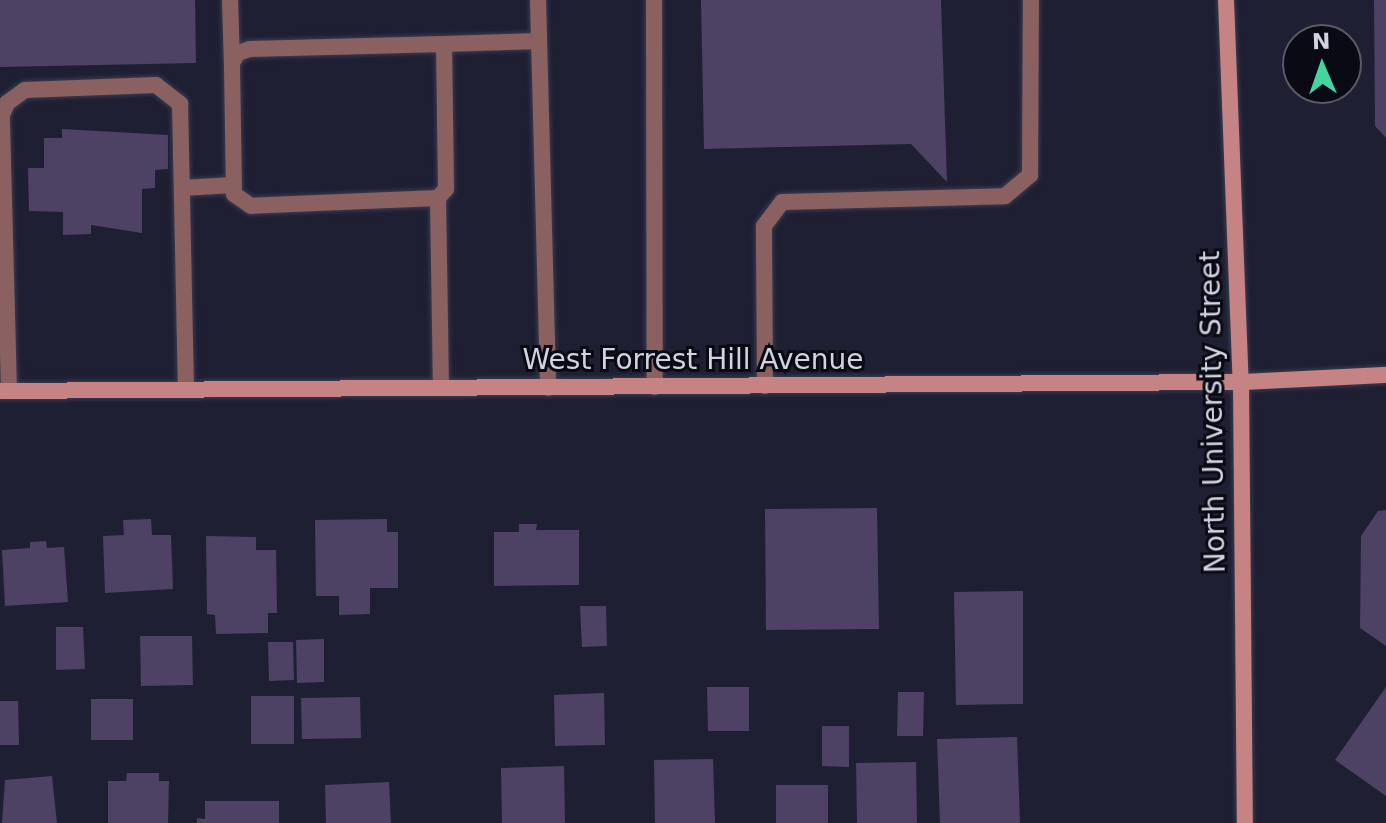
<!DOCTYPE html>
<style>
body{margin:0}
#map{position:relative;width:1386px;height:823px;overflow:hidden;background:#1f1f34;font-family:"DejaVu Sans",sans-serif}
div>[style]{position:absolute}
.building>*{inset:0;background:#4d4164}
.roads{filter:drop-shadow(0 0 2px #3c3c50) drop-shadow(0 0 2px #3c3c50)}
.service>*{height:16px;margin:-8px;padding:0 8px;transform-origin:8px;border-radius:8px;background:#8a6160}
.secondary>*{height:16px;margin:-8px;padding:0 8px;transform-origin:8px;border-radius:8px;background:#c58483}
span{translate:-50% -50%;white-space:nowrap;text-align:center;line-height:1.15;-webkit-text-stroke:6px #0a0a14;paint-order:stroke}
.street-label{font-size:28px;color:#d2d3e1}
.north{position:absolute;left:1282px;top:24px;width:80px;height:80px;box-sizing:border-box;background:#0a0a14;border:2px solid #5a5a66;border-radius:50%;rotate:358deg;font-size:22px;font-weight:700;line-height:32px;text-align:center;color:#d2d3e1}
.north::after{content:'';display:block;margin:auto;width:28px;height:36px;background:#44d49f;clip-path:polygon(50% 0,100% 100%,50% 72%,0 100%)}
</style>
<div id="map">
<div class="building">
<div style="clip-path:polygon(0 0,195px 0,196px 63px,0 67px)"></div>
<div style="clip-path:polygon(701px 0,941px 0,947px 182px,911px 144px,704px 149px)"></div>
<div style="clip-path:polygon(1374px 0,1386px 0,1386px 138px,1375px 126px)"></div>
<div style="clip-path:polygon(62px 129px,168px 135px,168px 169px,155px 170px,155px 188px,142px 189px,142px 233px,91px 225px,91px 234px,63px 235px,63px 212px,29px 211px,28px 168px,44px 168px,44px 138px,62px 138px)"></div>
<div style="clip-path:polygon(877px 508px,879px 629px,766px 630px,765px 509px)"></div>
<div style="clip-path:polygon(1386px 510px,1386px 646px,1360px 628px,1361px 536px,1378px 511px)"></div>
<div style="clip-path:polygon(151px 519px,152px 535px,171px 535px,173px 589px,105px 593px,103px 536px,124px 535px,123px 520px)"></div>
<div style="clip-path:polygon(387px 519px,387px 532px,398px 532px,398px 588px,370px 588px,370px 614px,339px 615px,339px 596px,316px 596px,315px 520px)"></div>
<div style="clip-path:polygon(519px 524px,537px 524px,536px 530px,579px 530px,579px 585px,494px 586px,494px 532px,519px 532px)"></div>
<div style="clip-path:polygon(206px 536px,256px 537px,256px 550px,276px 550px,277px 613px,268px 613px,268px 633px,216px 634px,215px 615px,207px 614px)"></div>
<div style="clip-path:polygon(46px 541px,47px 548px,64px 547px,68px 602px,5px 606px,2px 550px,30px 548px,30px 542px)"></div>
<div style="clip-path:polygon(1023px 591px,1023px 704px,956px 705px,954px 592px)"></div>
<div style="clip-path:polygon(580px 606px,606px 606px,607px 646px,582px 647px)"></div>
<div style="clip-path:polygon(56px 627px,83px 627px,85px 669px,56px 670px)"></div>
<div style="clip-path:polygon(140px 636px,192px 636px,193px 685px,141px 686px)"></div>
<div style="clip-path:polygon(324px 639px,324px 682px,297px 683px,296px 640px)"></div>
<div style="clip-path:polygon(268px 642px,293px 642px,294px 680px,269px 681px)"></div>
<div style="clip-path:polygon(707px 687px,749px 687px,749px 731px,708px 731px)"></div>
<div style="clip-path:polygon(1386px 687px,1386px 796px,1335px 760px)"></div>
<div style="clip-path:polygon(898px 692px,924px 692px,923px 736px,897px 736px)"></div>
<div style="clip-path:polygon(604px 693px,605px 745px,555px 746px,554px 695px)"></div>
<div style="clip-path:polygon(251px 696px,294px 696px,294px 744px,251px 744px)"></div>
<div style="clip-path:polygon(360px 697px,361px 738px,302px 739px,301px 698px)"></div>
<div style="clip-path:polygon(91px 699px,133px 699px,133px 740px,91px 740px)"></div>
<div style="clip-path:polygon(0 701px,18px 701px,19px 745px,0 745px)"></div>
<div style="clip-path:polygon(822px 726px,849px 726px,849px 767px,822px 766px)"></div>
<div style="clip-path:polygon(1017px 737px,1020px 823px,940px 823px,937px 739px)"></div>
<div style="clip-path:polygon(713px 759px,715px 823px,655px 823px,654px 760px)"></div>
<div style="clip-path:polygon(916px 762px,917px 823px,857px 823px,856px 763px)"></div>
<div style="clip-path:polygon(564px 766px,565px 823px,502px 823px,501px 768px)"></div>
<div style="clip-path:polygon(127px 773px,159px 773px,159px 781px,169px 781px,168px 823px,108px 823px,108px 781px,126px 781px)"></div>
<div style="clip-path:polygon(52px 776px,57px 823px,2px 823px,5px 780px)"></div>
<div style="clip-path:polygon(389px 782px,391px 823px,326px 823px,325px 785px)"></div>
<div style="clip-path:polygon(776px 785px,828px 785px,828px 823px,776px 823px)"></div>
<div style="clip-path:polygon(205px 801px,279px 801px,279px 823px,197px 823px,197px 818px,205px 819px)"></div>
</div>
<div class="roads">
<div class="service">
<div style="left:230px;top:0;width:63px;rotate:88.2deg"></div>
<div style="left:538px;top:0;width:388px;rotate:88.5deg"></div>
<div style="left:654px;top:0;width:387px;rotate:89.9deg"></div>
<div style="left:444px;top:44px;width:145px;rotate:89.2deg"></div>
<div style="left:446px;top:189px;width:12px;rotate:132deg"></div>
<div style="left:438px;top:198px;width:187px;rotate:177.6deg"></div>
<div style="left:251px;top:206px;width:21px;rotate:-145deg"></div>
<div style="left:234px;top:194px;width:131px;rotate:-90.9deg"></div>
<div style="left:232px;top:63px;width:12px;rotate:-59deg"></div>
<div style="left:238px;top:53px;width:13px;rotate:-18deg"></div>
<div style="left:250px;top:49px;width:194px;rotate:-1.5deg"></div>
<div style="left:444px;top:44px;width:95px;rotate:-1.8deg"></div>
<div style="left:182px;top:188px;width:52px;rotate:-3.3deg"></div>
<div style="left:438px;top:198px;width:190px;rotate:89.1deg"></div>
<div style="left:765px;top:386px;width:160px;rotate:-90.4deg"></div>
<div style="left:764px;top:226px;width:30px;rotate:-53deg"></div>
<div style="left:782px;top:202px;width:223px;rotate:-1.5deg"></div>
<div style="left:1005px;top:196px;width:33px;rotate:-40deg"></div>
<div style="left:1030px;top:175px;width:175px;rotate:-89.7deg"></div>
<div style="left:9px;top:391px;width:276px;rotate:-91.5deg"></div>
<div style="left:2px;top:115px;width:13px;rotate:-67deg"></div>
<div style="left:7px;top:103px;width:22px;rotate:-36deg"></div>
<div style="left:25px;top:90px;width:131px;rotate:-2.2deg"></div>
<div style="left:156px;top:85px;width:31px;rotate:38deg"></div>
<div style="left:180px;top:104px;width:286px;rotate:88.8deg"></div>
</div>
<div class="secondary">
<div style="left:1226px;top:0;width:382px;rotate:87.8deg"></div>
<div style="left:1241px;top:382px;width:441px;rotate:89.5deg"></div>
<div style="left:0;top:391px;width:1241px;rotate:-0.42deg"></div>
<div style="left:1241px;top:382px;width:145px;rotate:-2.8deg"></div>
</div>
</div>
<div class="street-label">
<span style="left:693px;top:360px">West Forrest Hill Avenue</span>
<span style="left:1213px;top:412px;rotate:-91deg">North University Street</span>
</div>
<div class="north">N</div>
</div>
